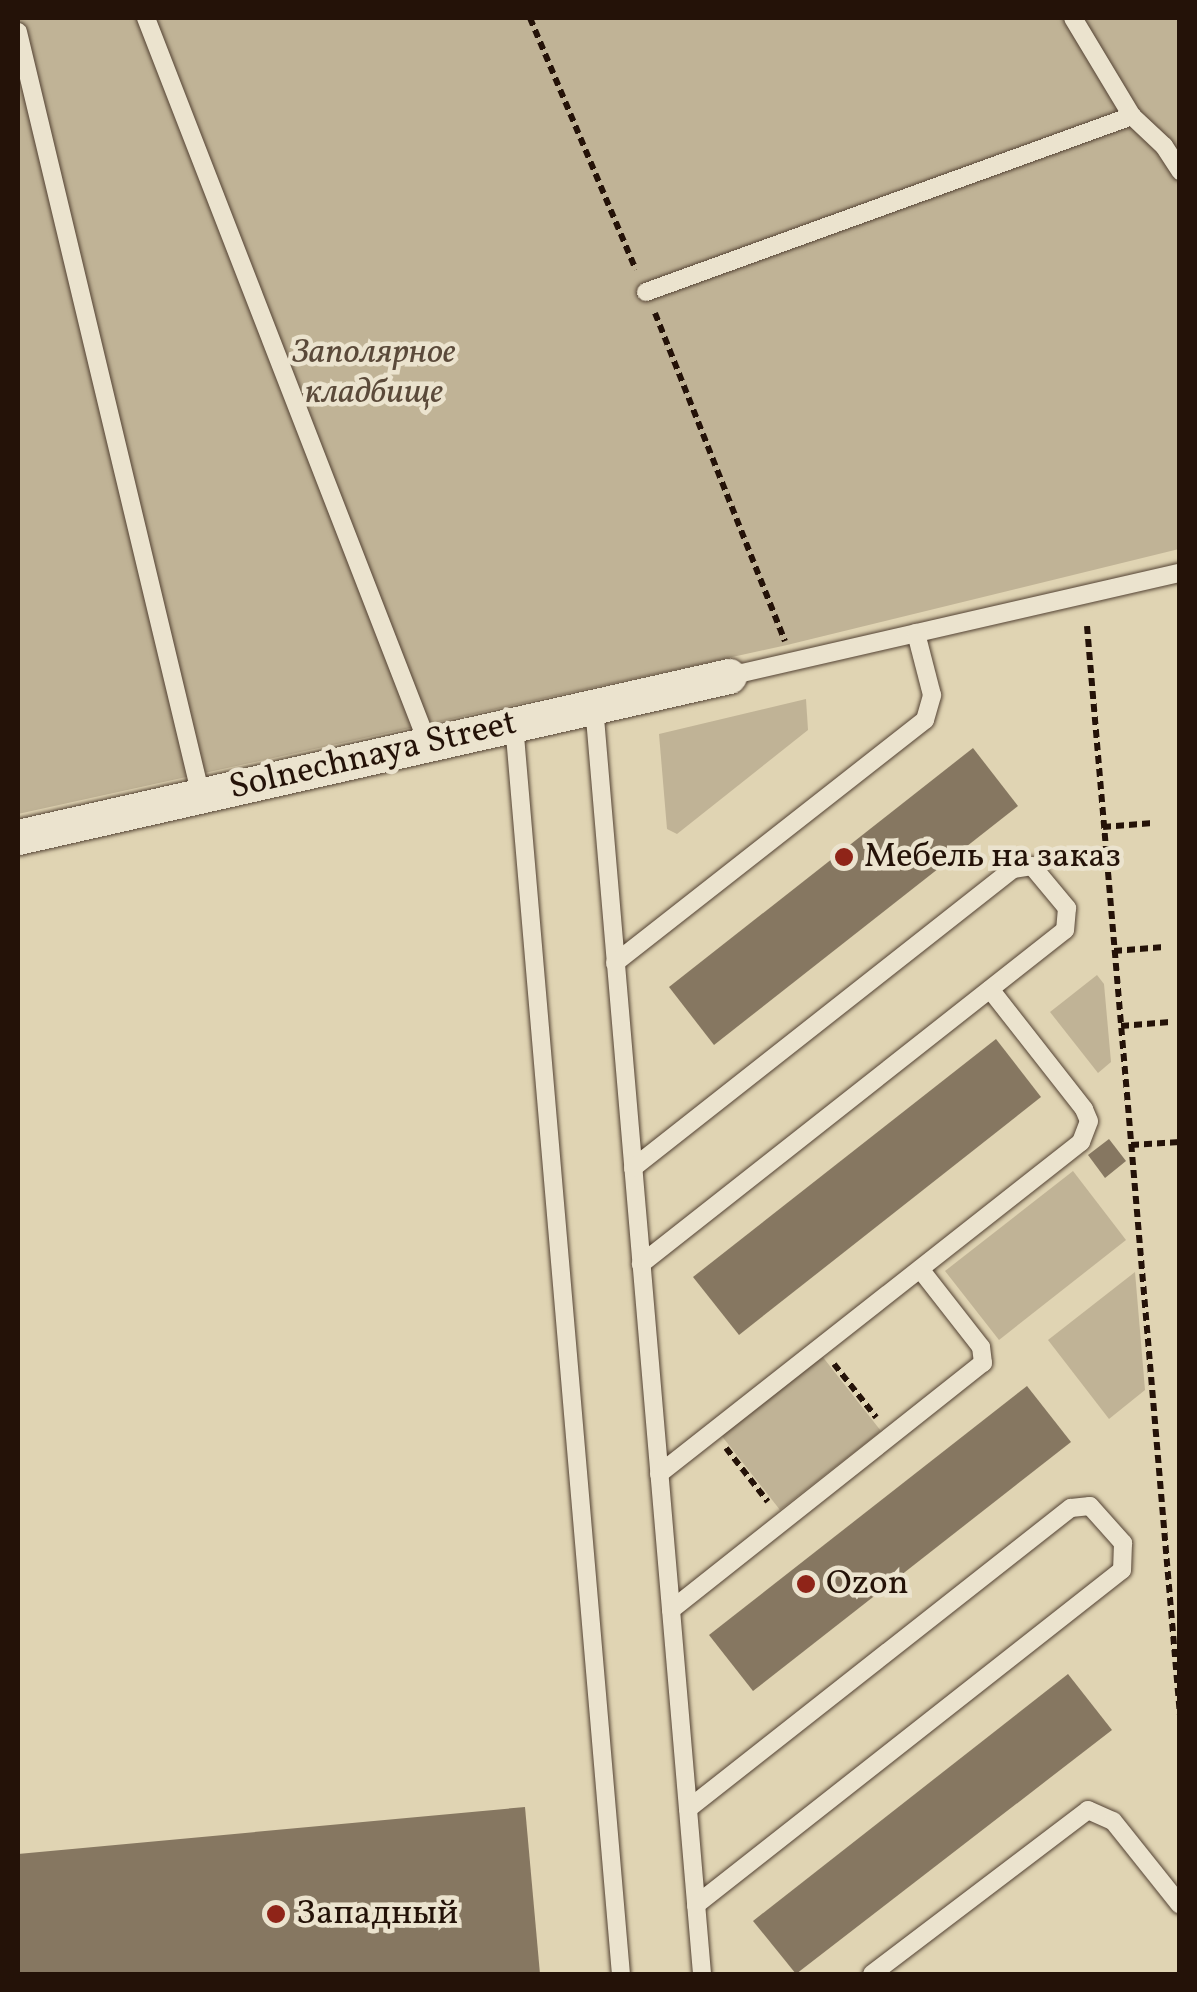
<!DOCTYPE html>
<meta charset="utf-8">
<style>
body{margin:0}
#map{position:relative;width:1197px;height:1992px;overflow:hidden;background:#e0d4b3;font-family:Vollkorn,serif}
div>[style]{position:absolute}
.green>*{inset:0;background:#c0b396}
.building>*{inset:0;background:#867761}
.path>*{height:6px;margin-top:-3px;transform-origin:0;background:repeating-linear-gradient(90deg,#241208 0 8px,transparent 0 13px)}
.roads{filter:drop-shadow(0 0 2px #534233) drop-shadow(0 0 2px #534233)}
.service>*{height:18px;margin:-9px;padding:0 9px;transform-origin:9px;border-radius:9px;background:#ebe3ce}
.minor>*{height:35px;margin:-17.5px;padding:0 17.5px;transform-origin:17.5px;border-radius:17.5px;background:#ebe3ce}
.dots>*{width:28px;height:28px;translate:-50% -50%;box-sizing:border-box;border:5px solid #ebe3ce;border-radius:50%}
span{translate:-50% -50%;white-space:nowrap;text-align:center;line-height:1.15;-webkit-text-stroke:9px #ebe3ce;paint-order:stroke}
.park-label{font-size:35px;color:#5b4a3a;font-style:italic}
.street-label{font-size:35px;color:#241208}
.poi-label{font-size:35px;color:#241208}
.left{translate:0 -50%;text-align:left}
.frame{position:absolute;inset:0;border:20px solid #241208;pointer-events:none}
</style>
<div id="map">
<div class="green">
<div style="clip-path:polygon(18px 18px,1179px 18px,1179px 549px,787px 645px,18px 814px)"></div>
<div style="clip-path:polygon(806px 699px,808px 730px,677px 834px,667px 829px,659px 734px)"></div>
<div style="clip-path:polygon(1097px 975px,1104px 984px,1111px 1062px,1098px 1073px,1050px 1012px)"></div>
<div style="clip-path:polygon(1073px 1171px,1126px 1240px,999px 1340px,945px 1271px)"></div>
<div style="clip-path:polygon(1135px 1272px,1145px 1390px,1109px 1419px,1048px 1340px)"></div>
<div style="clip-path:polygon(822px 1356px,881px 1431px,780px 1510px,721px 1435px)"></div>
</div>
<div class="building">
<div style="clip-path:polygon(973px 748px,1018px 806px,714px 1045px,669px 987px)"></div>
<div style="clip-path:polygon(996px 1039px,1041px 1097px,739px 1335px,693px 1277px)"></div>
<div style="clip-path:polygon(1109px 1139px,1126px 1161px,1105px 1178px,1088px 1155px)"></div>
<div style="clip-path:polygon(1027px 1386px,1071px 1442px,753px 1691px,709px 1635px)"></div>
<div style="clip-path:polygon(1068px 1674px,1112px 1730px,796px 1974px,753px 1921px)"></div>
<div style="clip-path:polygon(525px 1807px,540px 1974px,18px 1974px,18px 1854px)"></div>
</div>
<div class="path">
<div style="left:530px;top:18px;width:273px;rotate:67.2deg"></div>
<div style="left:655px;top:313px;width:353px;rotate:68.4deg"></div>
<div style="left:1087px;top:626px;width:1094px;rotate:85.12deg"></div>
<div style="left:1103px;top:827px;width:50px;rotate:-4.6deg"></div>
<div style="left:1114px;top:951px;width:50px;rotate:-4.6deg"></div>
<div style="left:1121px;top:1026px;width:49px;rotate:-4.7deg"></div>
<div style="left:1131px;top:1145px;width:49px;rotate:-3.5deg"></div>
<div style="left:834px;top:1364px;width:68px;rotate:51.6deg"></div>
<div style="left:726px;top:1448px;width:68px;rotate:52.1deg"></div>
</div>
<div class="roads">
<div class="service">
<div style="left:146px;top:18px;width:779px;rotate:68.77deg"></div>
<div style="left:1073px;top:18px;width:114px;rotate:59deg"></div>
<div style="left:1132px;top:116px;width:44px;rotate:43.2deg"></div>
<div style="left:1164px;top:146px;width:30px;rotate:57deg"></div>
<div style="left:18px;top:32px;width:786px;rotate:76.53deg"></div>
<div style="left:646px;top:292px;width:517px;rotate:-19.91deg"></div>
<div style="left:729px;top:676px;width:463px;rotate:-12.9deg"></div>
<div style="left:594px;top:706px;width:1273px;rotate:85.13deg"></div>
<div style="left:514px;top:724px;width:1255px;rotate:85.11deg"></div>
<div style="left:615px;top:963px;width:394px;rotate:-38.1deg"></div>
<div style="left:925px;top:720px;width:26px;rotate:-74deg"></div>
<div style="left:932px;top:695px;width:64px;rotate:-104.5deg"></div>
<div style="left:633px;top:1168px;width:484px;rotate:-38.2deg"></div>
<div style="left:1013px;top:869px;width:19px;rotate:-9deg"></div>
<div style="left:1032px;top:866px;width:55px;rotate:50.2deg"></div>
<div style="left:1067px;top:908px;width:22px;rotate:95deg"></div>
<div style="left:1065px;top:930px;width:540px;rotate:141.77deg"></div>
<div style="left:659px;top:1474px;width:537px;rotate:-38.19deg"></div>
<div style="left:1081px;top:1142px;width:22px;rotate:-69deg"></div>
<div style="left:1089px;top:1121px;width:13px;rotate:-113deg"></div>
<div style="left:1084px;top:1109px;width:152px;rotate:-128.1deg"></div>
<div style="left:671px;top:1610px;width:398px;rotate:-38.4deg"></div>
<div style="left:983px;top:1363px;width:16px;rotate:-97deg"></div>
<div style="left:981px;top:1347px;width:99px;rotate:-128deg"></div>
<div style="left:688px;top:1809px;width:487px;rotate:-38.2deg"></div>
<div style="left:1071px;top:1508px;width:19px;rotate:-6deg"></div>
<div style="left:1090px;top:1506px;width:50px;rotate:48.3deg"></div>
<div style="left:1123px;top:1543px;width:27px;rotate:92deg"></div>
<div style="left:1122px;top:1570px;width:542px;rotate:141.82deg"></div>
<div style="left:872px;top:1974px;width:271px;rotate:-37.2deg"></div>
<div style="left:1088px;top:1810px;width:27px;rotate:24deg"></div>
<div style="left:1113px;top:1821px;width:107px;rotate:51.4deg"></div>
</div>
<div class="minor">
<div style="left:18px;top:837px;width:729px;rotate:-12.76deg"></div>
</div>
</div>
<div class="dots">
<div style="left:844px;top:857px;background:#8f2418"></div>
<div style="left:806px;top:1584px;background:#8f2418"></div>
<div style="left:276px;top:1914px;background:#8f2418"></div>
</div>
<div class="park-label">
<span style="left:374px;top:373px">Заполярное<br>кладбище</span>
</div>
<div class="street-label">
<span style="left:373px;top:756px;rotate:-13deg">Solnechnaya Street</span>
</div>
<div class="poi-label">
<span class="left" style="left:864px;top:857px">Мебель на заказ</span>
<span class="left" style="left:826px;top:1584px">Ozon</span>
<span class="left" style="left:296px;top:1914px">Западный</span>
</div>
<div class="frame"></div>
</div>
